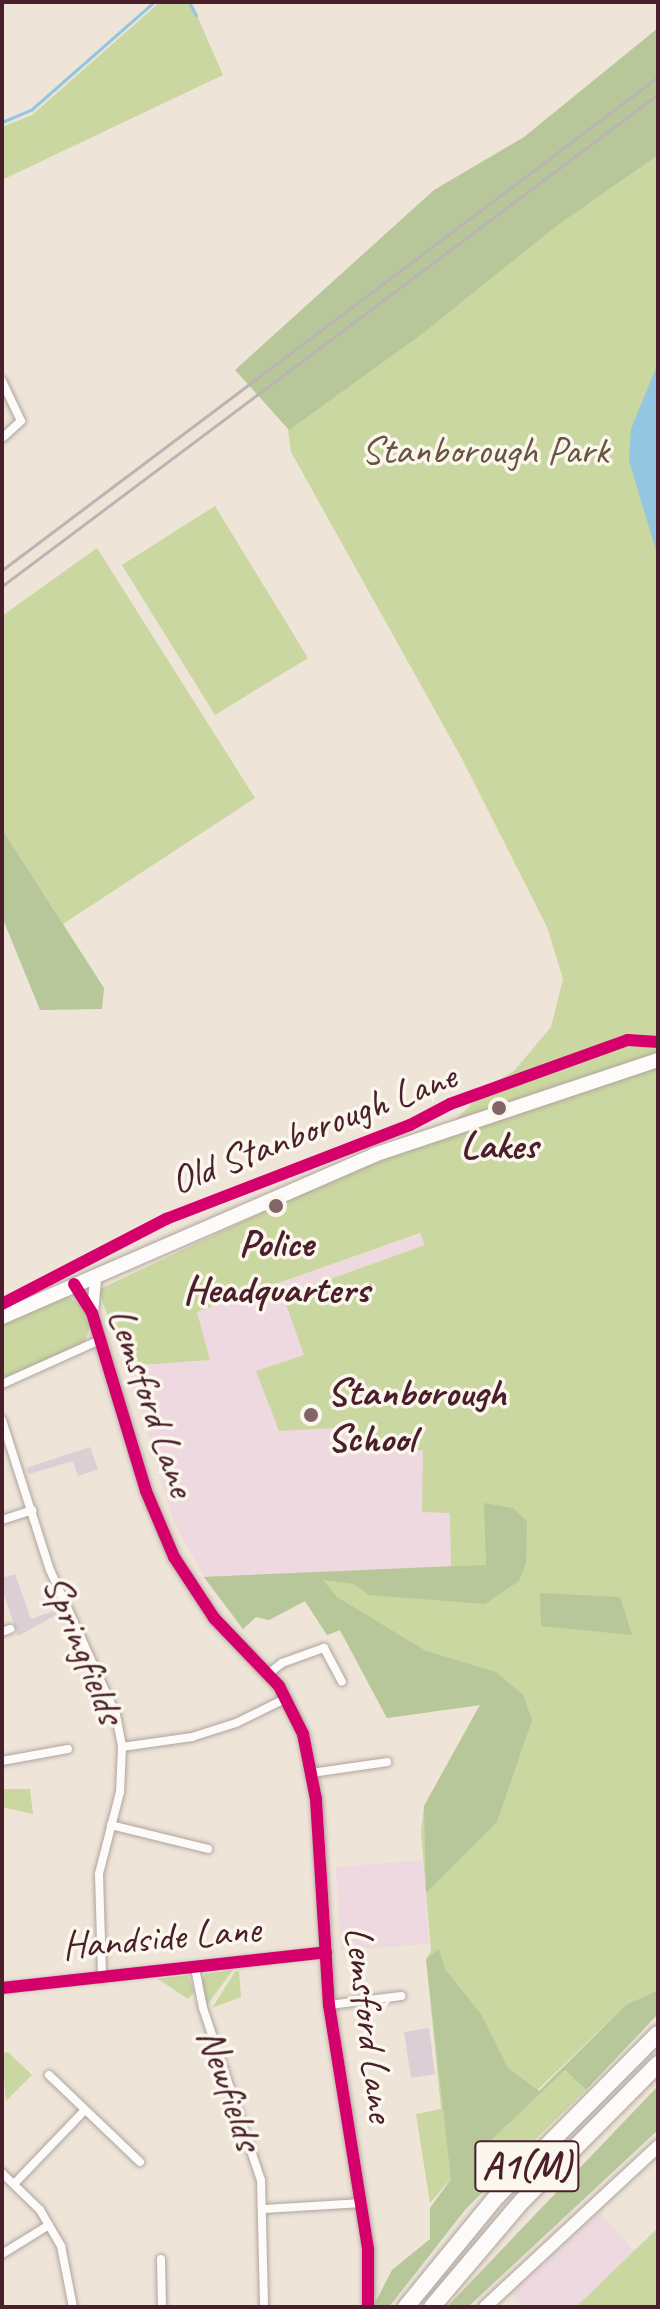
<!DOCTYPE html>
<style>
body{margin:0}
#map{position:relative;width:660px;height:2309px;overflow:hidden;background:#eee4d8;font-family:Caveat,sans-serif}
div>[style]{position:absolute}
.built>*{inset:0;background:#eed9e0}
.industrial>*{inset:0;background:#dbcfd5}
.green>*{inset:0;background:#cbd7a0}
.forest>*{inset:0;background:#b7c799}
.water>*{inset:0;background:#92c6e1}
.stream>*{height:3px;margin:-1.5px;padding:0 1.5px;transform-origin:1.5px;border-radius:1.5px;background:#92c6e1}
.roads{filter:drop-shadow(0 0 2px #afa49e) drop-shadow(0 0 2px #afa49e)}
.minor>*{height:8px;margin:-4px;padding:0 4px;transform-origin:4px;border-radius:4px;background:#fcfbf9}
.tertiary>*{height:11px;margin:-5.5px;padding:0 5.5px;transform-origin:5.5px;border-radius:5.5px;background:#fcfbf9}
.secondary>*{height:12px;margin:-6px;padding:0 6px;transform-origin:6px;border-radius:6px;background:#fcfbf9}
.primary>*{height:14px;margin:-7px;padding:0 7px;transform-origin:7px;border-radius:7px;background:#fcfbf9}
.motorway>*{height:16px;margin:-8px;padding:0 8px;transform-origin:8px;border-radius:8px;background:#fcfbf9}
.rail>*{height:3px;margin:-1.5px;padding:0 1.5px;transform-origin:1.5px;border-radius:1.5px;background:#bab4b3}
.cycleway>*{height:12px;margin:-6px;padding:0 6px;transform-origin:6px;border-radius:6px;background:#d6006c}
.dots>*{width:22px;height:22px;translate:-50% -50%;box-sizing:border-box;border:4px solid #fbf7ec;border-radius:50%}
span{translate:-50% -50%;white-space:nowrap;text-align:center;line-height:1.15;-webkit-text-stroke:7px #fbf7ec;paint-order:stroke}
.shield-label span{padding:2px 6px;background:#fbf7ec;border:2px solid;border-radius:6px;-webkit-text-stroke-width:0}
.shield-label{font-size:38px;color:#4a1f2b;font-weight:700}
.park-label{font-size:40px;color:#685341}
.street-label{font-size:40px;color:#4a1f2b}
.poi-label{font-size:40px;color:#4a1f2b;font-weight:700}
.left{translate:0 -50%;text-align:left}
.frame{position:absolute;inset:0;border:4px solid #4a1f2b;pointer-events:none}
</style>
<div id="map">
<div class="built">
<div style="clip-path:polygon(460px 1220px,487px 1565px,204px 1577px,174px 1522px,127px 1366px,209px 1360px,197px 1312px)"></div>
<div style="clip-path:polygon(423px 1860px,429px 1944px,341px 1950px,336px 1867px)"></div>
<div style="clip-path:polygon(600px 2212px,634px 2251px,576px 2307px,525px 2307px,512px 2294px)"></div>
</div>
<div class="industrial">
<div style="clip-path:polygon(90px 1447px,98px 1469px,78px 1476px,73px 1461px,29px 1474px,26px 1468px)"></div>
<div style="clip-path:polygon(15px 1574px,31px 1619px,56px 1610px,58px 1614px,18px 1636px,2px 1589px,2px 1578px)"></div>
<div style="clip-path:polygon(429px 2028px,435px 2074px,411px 2078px,404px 2032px)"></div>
</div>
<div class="green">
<div style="clip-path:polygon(160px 2px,191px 2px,223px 75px,2px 180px,2px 127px,32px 115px)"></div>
<div style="clip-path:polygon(658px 102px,658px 1990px,626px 2005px,479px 2146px,430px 2203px,416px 2114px,441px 2109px,426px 1959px,431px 1951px,421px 1832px,424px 1806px,480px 1705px,387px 1718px,340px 1630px,327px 1635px,305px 1601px,269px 1620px,256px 1617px,243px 1629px,204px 1577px,451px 1566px,450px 1513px,422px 1512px,423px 1450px,377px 1453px,359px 1446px,355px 1427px,279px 1431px,256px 1371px,304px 1355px,283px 1296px,425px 1245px,420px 1233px,197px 1312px,210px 1360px,127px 1366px,98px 1290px,371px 1161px,435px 1140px,493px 1083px,514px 1071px,551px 1027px,563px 979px,547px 927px,461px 757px,291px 452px,288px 430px)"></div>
<div style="clip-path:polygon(215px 506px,308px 658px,215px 715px,122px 565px)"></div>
<div style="clip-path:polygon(97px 548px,255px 798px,63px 924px,2px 829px,2px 616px)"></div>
<div style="clip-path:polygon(67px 1296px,78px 1303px,90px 1326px,85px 1342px,2px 1380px,2px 1323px)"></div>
<div style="clip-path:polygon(2px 1789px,30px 1789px,33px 1814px,2px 1807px)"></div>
<div style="clip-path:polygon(233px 1970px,207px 2005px,201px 1984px,205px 1974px)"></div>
<div style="clip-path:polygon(239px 1971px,241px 1997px,212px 2008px,235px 1972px)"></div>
<div style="clip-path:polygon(188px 1975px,194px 1992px,188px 1999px,158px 1979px)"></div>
<div style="clip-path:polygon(8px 2052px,32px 2075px,6px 2101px,2px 2054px)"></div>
<div style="clip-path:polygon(565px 2070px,586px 2090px,510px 2164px,488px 2142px)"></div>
<div style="clip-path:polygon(658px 2228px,658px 2307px,576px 2307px,634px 2251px)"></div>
</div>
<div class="forest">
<div style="clip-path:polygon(658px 28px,658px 155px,559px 224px,422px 334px,289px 430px,235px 370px,434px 190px,524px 137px)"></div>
<div style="clip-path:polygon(2px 829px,104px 988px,102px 1009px,40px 1010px,2px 917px)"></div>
<div style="clip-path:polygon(484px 1503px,513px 1508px,527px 1521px,526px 1563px,519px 1581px,485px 1604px,369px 1595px,354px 1584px,323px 1580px,337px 1597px,426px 1651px,496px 1672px,523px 1695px,532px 1720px,497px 1822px,426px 1893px,424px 1806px,480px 1705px,387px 1718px,340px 1630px,327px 1635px,305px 1601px,269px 1620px,256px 1617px,243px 1629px,204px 1577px,486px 1565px)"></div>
<div style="clip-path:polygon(540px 1593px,620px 1597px,632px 1635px,541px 1626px)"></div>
<div style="clip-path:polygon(439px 1949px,445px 1969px,481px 2014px,508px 2068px,539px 2091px,626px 2005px,658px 1990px,658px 2014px,586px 2090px,565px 2070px,489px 2142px,510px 2164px,465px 2210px,389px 2307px,373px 2307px,392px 2270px,430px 2239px,430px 2208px,451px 2179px,426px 1959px)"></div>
<div style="clip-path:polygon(658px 2086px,658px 2130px,468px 2307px,447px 2307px)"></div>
</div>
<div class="water">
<div style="clip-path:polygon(658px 363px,658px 557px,629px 461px,631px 429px)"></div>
</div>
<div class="stream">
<div style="left:189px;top:2px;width:15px;rotate:62deg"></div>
<div style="left:2px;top:122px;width:33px;rotate:-23deg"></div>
<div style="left:32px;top:109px;width:162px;rotate:-41.3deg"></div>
</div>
<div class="roads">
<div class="minor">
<div style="left:2px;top:381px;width:44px;rotate:64.6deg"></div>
<div style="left:21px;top:421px;width:25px;rotate:138deg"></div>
<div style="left:2px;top:1384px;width:107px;rotate:-24.2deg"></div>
<div style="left:2px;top:1420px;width:157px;rotate:72.3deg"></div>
<div style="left:50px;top:1570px;width:159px;rotate:65.5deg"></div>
<div style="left:116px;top:1715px;width:33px;rotate:79deg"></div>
<div style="left:122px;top:1747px;width:45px;rotate:92.5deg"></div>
<div style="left:120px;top:1792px;width:85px;rotate:104.4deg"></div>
<div style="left:99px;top:1874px;width:104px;rotate:88.3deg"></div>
<div style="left:2px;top:1520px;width:32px;rotate:-18deg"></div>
<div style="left:2px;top:1632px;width:9px;rotate:-21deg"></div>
<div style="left:268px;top:1674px;width:18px;rotate:-38deg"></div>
<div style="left:282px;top:1663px;width:45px;rotate:-19.7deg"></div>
<div style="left:324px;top:1648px;width:38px;rotate:62deg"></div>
<div style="left:122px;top:1747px;width:71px;rotate:-8.1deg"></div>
<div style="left:192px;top:1737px;width:46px;rotate:-17.7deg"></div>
<div style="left:236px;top:1723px;width:57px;rotate:-26.1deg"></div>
<div style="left:2px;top:1761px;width:67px;rotate:-10.3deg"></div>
<div style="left:312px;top:1773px;width:76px;rotate:-8.3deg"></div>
<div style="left:111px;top:1825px;width:100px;rotate:13.9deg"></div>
<div style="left:195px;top:1968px;width:41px;rotate:78.7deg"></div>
<div style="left:203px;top:2008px;width:182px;rotate:71.4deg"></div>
<div style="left:261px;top:2180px;width:127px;rotate:88.6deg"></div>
<div style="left:2px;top:1988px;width:326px;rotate:-6.3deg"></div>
<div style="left:329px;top:2005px;width:73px;rotate:-7.1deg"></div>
<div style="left:49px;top:2075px;width:126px;rotate:43.7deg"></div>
<div style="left:2px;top:2173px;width:53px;rotate:44.2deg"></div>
<div style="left:40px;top:2210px;width:42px;rotate:59.7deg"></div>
<div style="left:61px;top:2246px;width:62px;rotate:78.9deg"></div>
<div style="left:15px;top:2183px;width:101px;rotate:-46.2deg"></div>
<div style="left:264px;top:2209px;width:98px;rotate:-3.5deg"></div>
<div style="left:2px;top:2254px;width:55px;rotate:-31.7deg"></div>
<div style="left:161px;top:2259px;width:48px;rotate:88.8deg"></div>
</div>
<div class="tertiary">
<div style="left:74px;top:1284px;width:34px;rotate:58deg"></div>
<div style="left:92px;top:1313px;width:186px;rotate:73.1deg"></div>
<div style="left:146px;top:1491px;width:72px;rotate:67deg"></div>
<div style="left:174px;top:1557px;width:73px;rotate:56.7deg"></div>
<div style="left:214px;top:1618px;width:94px;rotate:46.3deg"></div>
<div style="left:279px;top:1686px;width:54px;rotate:63.4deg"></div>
<div style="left:303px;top:1734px;width:66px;rotate:78.7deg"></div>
<div style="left:316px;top:1799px;width:206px;rotate:86.4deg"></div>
<div style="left:329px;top:2005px;width:247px;rotate:80.9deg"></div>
<div style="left:368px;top:2249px;width:58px;rotate:90deg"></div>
<div style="left:92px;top:1313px;width:38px;rotate:-85deg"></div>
</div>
<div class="secondary">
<div style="left:485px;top:2307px;width:236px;rotate:-42.9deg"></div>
</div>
<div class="primary">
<div style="left:2px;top:1317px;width:406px;rotate:-23.5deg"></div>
<div style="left:374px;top:1155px;width:299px;rotate:-18.5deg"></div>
</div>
<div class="motorway">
<div style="left:406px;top:2307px;width:144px;rotate:-50.7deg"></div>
<div style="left:497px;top:2196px;width:228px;rotate:-45.2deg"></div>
<div style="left:432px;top:2307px;width:139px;rotate:-49.7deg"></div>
<div style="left:522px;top:2201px;width:193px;rotate:-45.2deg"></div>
</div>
</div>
<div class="rail">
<div style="left:2px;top:570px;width:821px;rotate:-36.93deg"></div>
<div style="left:2px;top:586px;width:820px;rotate:-36.87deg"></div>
</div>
<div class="cycleway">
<div style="left:74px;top:1284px;width:34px;rotate:58deg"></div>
<div style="left:92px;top:1313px;width:186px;rotate:73.1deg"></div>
<div style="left:146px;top:1491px;width:72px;rotate:67deg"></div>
<div style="left:174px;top:1557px;width:73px;rotate:56.7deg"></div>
<div style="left:214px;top:1618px;width:94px;rotate:46.3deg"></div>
<div style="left:279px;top:1686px;width:54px;rotate:63.4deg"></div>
<div style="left:303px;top:1734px;width:66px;rotate:78.7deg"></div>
<div style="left:316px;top:1799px;width:206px;rotate:86.4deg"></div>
<div style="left:329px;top:2005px;width:247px;rotate:80.9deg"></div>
<div style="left:368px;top:2249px;width:58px;rotate:90deg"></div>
<div style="left:2px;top:1304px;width:185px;rotate:-27.4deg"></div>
<div style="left:166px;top:1219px;width:261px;rotate:-21.1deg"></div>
<div style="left:410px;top:1125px;width:45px;rotate:-27.7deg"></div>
<div style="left:450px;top:1104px;width:189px;rotate:-19.8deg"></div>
<div style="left:628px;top:1040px;width:30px;rotate:4deg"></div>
<div style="left:2px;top:1988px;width:326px;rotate:-6.3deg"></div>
</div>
<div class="dots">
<div style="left:499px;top:1108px;background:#836468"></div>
<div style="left:276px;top:1206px;background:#836468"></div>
<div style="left:311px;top:1415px;background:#836468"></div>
</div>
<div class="shield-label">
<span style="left:527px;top:2166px">A1(M)</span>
</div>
<div class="park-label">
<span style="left:485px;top:450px">Stanborough Park</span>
</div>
<div class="street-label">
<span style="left:313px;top:1128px;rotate:-21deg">Old Stanborough Lane</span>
<span style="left:152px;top:1402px;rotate:71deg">Lemsford Lane</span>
<span style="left:84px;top:1649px;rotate:68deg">Springfields</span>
<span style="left:161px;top:1937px;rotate:-5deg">Handside Lane</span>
<span style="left:370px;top:2024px;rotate:83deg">Lemsford Lane</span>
<span style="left:230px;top:2089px;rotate:71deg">Newfields</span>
</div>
<div class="poi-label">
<span style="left:499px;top:1145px">Lakes</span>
<span style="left:276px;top:1266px">Police<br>Headquarters</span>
<span class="left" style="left:327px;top:1415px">Stanborough<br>School</span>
</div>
<div class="frame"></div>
</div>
